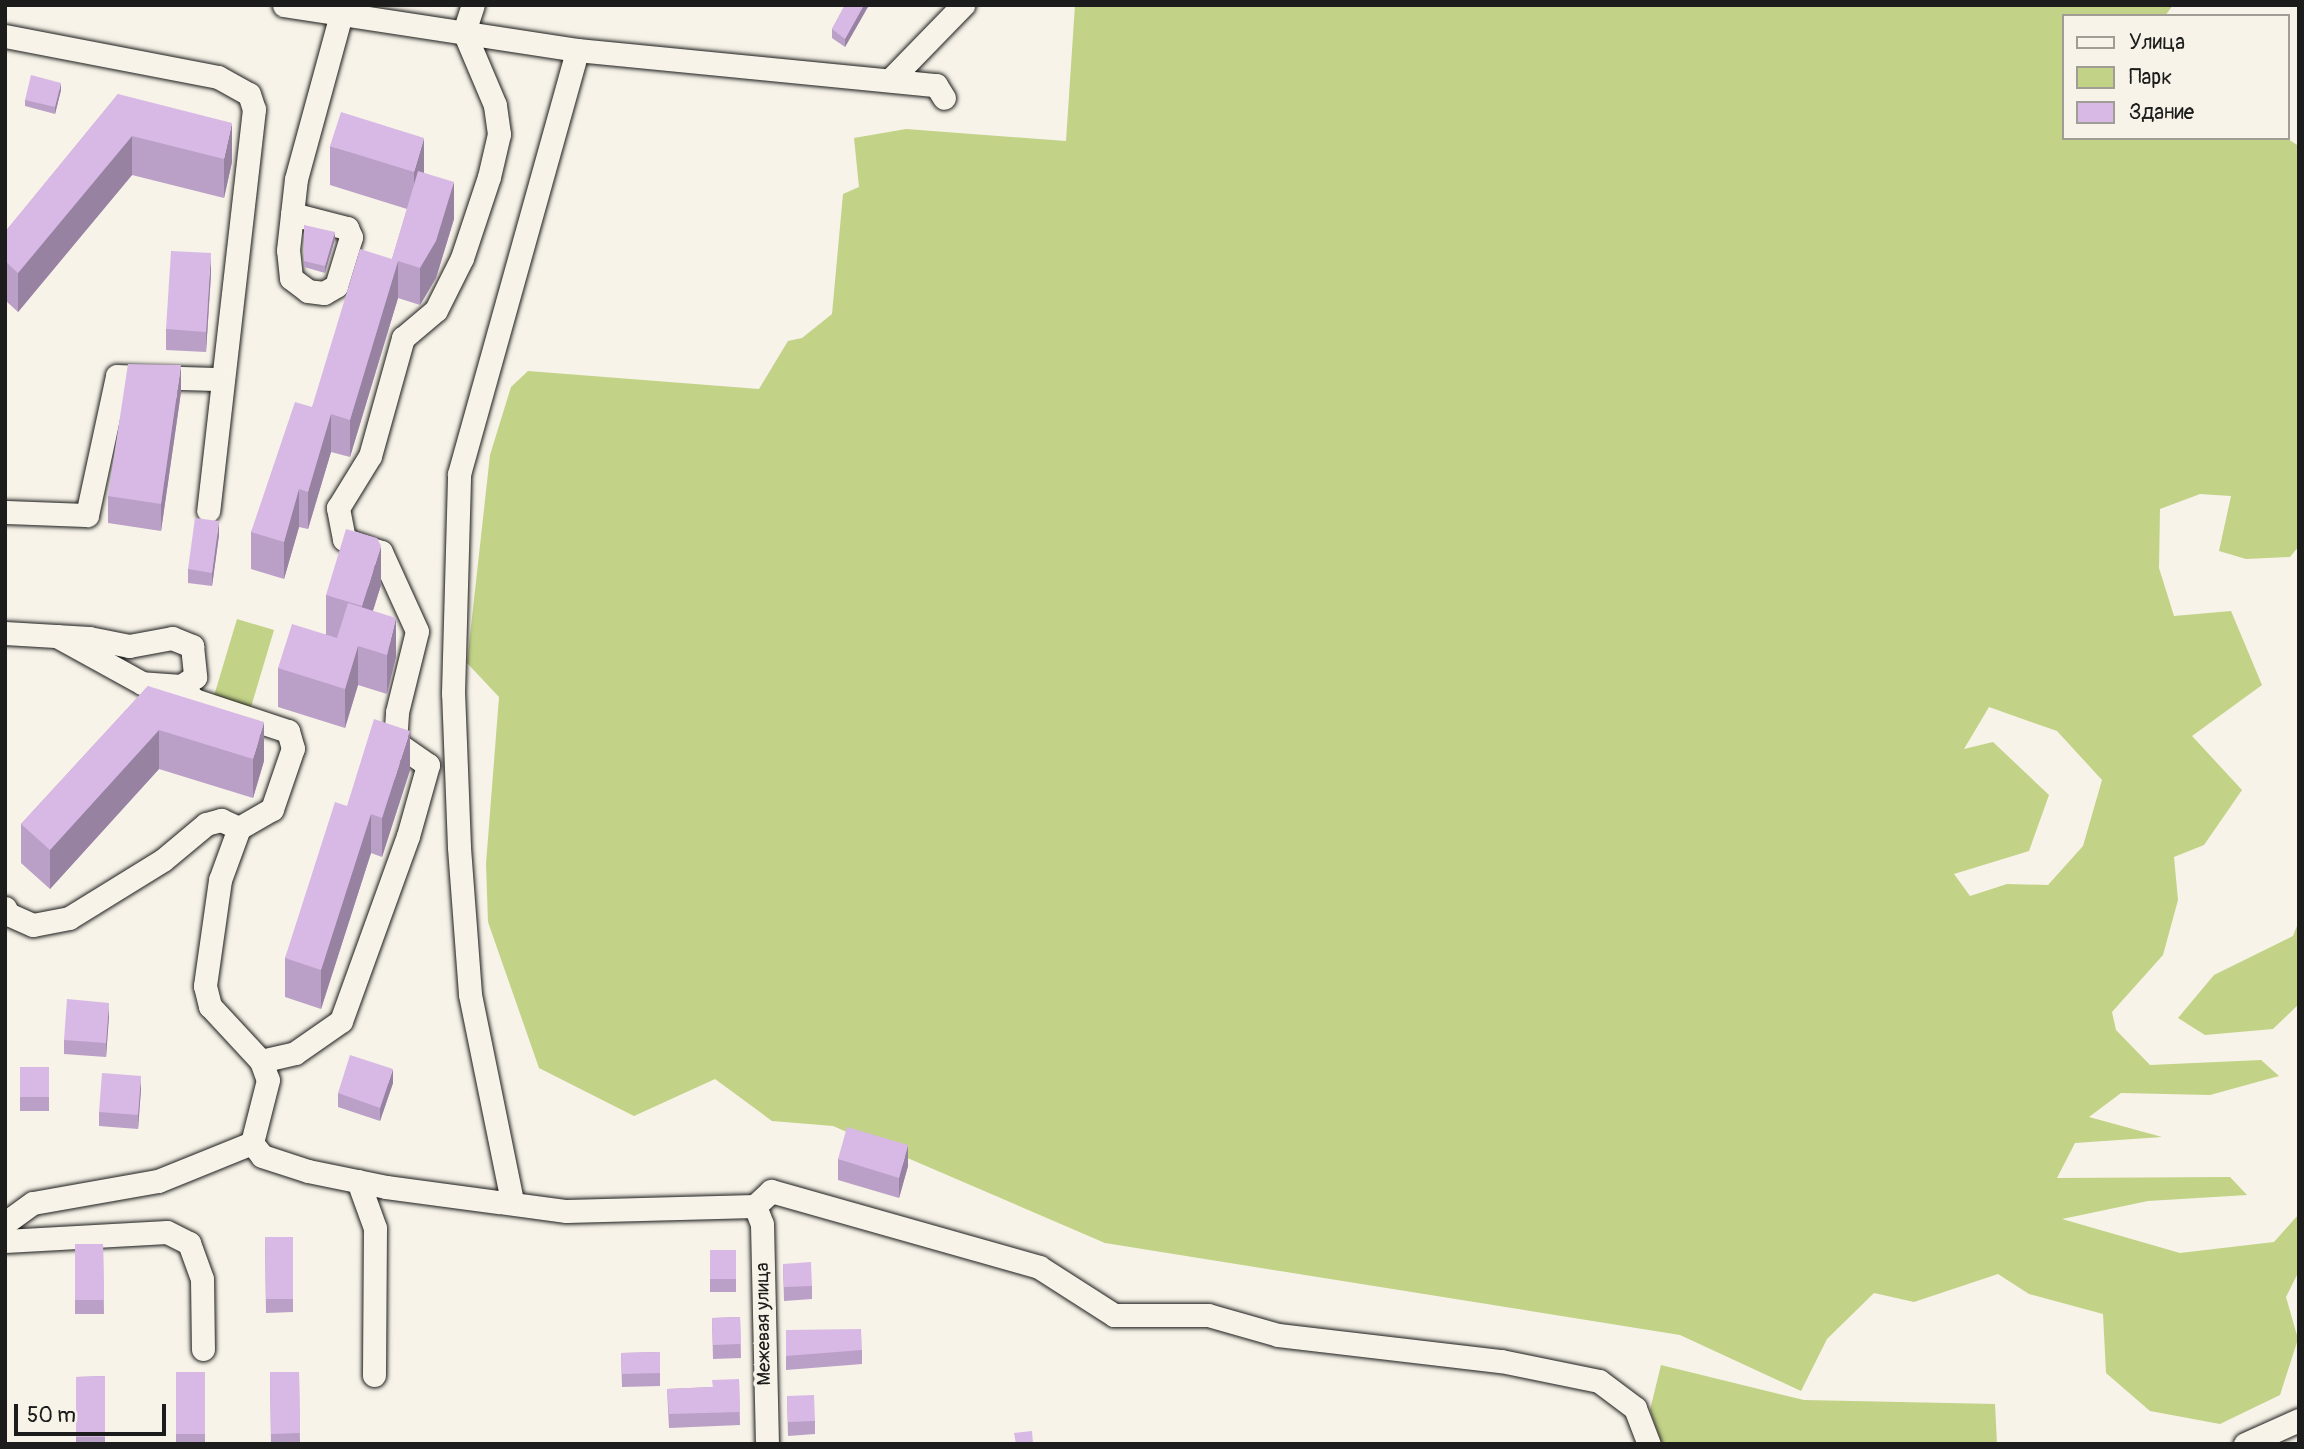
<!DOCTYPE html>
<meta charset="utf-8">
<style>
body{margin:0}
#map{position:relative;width:2304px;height:1449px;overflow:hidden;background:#f7f3e8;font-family:Pangolin,sans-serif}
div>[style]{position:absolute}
.green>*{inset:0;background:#c2d287}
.roads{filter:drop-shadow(0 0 2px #1c1c1c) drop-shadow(0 0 2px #1c1c1c)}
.minor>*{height:23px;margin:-11.5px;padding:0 11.5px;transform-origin:11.5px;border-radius:11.5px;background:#f7f3e8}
.wall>*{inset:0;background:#ba9fc6}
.shaded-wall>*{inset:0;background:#9782a1}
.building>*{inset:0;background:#d8b9e6}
span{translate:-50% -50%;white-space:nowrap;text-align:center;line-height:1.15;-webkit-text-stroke:7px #f7f3e8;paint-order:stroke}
.street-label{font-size:19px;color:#1c1c1c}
.frame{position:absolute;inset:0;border:7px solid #1c1c1c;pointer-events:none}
.legend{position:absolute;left:2062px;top:14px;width:228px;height:126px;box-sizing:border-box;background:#f7f3e8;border:2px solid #9f9d96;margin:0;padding:9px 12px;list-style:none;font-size:21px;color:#1c1c1c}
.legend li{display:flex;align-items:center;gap:14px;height:35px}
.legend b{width:35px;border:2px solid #9f9d96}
.scale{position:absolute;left:14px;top:1404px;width:152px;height:32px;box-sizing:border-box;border:4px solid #1c1c1c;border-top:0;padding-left:9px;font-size:21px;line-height:24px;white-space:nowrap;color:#1c1c1c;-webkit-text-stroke:5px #f7f3e8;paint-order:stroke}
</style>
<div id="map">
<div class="green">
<div style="clip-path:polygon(evenodd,1075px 5px,2173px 5px,2165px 16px,2064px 16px,2064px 138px,2286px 138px,2299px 146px,2299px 546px,2290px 557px,2246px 559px,2219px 551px,2231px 496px,2200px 494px,2160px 509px,2159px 568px,2174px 616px,2231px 611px,2262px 685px,2192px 736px,2242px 790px,2204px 845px,2174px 857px,2178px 900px,2163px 955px,2112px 1012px,2116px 1030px,2150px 1065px,2261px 1060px,2279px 1076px,2210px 1095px,2121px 1093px,2089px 1117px,2162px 1137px,2075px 1143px,2057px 1178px,2230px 1177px,2247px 1195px,2148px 1201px,2062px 1219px,2180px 1253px,2274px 1242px,2299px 1214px,2299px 1271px,2286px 1297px,2298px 1339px,2280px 1395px,2220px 1424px,2150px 1411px,2106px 1373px,2103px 1314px,2029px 1294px,1998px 1274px,1914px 1302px,1874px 1293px,1827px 1339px,1801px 1391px,1680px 1335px,1105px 1243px,833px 1126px,772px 1121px,715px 1079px,634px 1116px,539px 1068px,488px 922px,486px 864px,499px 697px,467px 663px,490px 455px,511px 387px,528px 371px,759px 389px,788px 341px,802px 338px,832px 314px,843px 194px,859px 187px,854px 138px,906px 129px,1066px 141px,1075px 5px,1989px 707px,2057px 731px,2102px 780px,2083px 846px,2048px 885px,2007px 884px,1970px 896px,1954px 874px,2029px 851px,2049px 795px,1993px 742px,1964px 749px,1989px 707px)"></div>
<div style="clip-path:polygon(237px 619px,274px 630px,251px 707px,214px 696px)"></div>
<div style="clip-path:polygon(2299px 921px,2299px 1004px,2273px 1029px,2205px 1035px,2178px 1018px,2214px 975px,2293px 936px)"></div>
<div style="clip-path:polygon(1661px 1365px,1804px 1400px,1995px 1404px,1997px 1444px,1662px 1444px,1650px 1410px)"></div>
</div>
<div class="roads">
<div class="minor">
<div style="left:284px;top:5px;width:296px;rotate:8.7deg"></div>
<div style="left:577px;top:50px;width:361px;rotate:5.6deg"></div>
<div style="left:936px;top:85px;width:15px;rotate:58deg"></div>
<div style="left:5px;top:36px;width:217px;rotate:10.9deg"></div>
<div style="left:218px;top:77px;width:35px;rotate:29deg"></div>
<div style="left:249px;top:94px;width:16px;rotate:72deg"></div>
<div style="left:254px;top:109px;width:404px;rotate:96.5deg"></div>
<div style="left:890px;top:80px;width:105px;rotate:-45.8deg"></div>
<div style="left:292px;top:214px;width:57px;rotate:14.3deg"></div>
<div style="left:347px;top:228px;width:10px;rotate:66deg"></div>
<div style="left:351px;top:237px;width:51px;rotate:107deg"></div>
<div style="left:336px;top:286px;width:14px;rotate:150deg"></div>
<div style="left:324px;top:293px;width:16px;rotate:-173deg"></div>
<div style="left:308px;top:291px;width:21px;rotate:-143deg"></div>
<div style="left:291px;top:278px;width:28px;rotate:-96deg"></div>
<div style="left:288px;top:250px;width:71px;rotate:-83.6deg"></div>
<div style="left:296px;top:179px;width:171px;rotate:-74.7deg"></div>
<div style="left:5px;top:512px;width:82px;rotate:2.1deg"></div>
<div style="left:87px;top:515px;width:142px;rotate:-77.8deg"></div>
<div style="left:117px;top:376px;width:104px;rotate:1.7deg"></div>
<div style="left:5px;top:633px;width:84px;rotate:3.4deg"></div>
<div style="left:89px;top:638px;width:41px;rotate:11.3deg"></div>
<div style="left:129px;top:646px;width:44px;rotate:-10.5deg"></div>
<div style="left:172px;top:638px;width:22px;rotate:22deg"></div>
<div style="left:192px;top:646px;width:31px;rotate:84deg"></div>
<div style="left:195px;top:677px;width:17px;rotate:147deg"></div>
<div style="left:181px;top:686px;width:39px;rotate:-176deg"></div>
<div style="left:142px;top:683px;width:97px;rotate:-151.1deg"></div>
<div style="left:181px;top:686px;width:19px;rotate:47deg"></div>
<div style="left:194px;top:700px;width:99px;rotate:18.3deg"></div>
<div style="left:288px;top:731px;width:18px;rotate:74deg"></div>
<div style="left:293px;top:748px;width:65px;rotate:109deg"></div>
<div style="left:272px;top:809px;width:38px;rotate:150deg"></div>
<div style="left:5px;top:908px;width:7px;rotate:63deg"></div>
<div style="left:8px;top:914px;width:27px;rotate:24deg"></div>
<div style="left:33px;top:925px;width:37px;rotate:-11deg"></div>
<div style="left:69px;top:918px;width:110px;rotate:-31.7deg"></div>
<div style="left:163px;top:860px;width:56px;rotate:-39.9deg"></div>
<div style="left:206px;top:824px;width:16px;rotate:-15deg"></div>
<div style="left:221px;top:820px;width:20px;rotate:24deg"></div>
<div style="left:239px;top:828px;width:55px;rotate:110.1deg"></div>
<div style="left:220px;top:880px;width:107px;rotate:98.1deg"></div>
<div style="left:205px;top:986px;width:21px;rotate:76deg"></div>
<div style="left:210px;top:1006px;width:75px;rotate:47.2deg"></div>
<div style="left:261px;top:1061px;width:20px;rotate:70deg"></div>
<div style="left:268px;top:1080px;width:65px;rotate:104.3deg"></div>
<div style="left:261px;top:1061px;width:35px;rotate:-13deg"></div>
<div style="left:295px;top:1053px;width:56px;rotate:-34.8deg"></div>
<div style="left:341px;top:1021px;width:197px;rotate:-70.1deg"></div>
<div style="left:408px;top:836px;width:74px;rotate:-74.3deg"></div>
<div style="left:428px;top:765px;width:40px;rotate:-145.1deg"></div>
<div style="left:395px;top:742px;width:30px;rotate:-86deg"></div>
<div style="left:397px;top:712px;width:83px;rotate:-76.1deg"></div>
<div style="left:417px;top:631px;width:87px;rotate:-114.5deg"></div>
<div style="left:381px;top:552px;width:39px;rotate:-161deg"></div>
<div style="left:344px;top:539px;width:32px;rotate:-101deg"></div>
<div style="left:338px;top:508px;width:61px;rotate:-58.4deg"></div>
<div style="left:370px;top:456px;width:123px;rotate:-74.4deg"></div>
<div style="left:403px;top:338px;width:43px;rotate:-40.3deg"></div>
<div style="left:436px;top:310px;width:58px;rotate:-63.4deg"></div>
<div style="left:462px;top:258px;width:85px;rotate:-71.6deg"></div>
<div style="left:489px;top:177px;width:44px;rotate:-76.9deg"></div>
<div style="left:499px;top:134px;width:29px;rotate:-98deg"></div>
<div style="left:495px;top:105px;width:79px;rotate:-113deg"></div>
<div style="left:464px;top:32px;width:28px;rotate:-72deg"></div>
<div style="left:358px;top:1181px;width:50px;rotate:70.1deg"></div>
<div style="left:375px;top:1228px;width:147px;rotate:90.4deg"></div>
<div style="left:512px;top:1201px;width:211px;rotate:-101.5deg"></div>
<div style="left:470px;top:994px;width:147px;rotate:-94.3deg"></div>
<div style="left:459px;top:847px;width:154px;rotate:-92.2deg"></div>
<div style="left:453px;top:693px;width:219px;rotate:-88.4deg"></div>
<div style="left:459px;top:474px;width:440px;rotate:-74.4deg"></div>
<div style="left:755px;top:1206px;width:19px;rotate:69deg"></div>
<div style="left:762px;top:1224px;width:220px;rotate:88.7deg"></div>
<div style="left:5px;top:1223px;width:34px;rotate:-36deg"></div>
<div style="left:33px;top:1203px;width:127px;rotate:-10deg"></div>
<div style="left:158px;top:1181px;width:101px;rotate:-22deg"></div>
<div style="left:252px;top:1143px;width:16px;rotate:52deg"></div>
<div style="left:262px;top:1156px;width:48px;rotate:18.1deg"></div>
<div style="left:308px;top:1171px;width:80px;rotate:11.6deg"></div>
<div style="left:386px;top:1187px;width:182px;rotate:7.6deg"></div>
<div style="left:566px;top:1211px;width:189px;rotate:-1.5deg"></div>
<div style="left:755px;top:1206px;width:22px;rotate:-43deg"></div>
<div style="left:771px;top:1191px;width:279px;rotate:15.8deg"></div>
<div style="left:1039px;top:1267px;width:89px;rotate:32.6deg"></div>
<div style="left:1114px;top:1315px;width:94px"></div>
<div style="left:1208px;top:1315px;width:73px;rotate:15.9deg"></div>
<div style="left:1278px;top:1335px;width:225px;rotate:6.7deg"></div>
<div style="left:1501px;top:1361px;width:100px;rotate:11.5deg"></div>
<div style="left:1599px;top:1381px;width:45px;rotate:36.9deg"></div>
<div style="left:1635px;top:1408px;width:39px;rotate:69deg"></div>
<div style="left:5px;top:1241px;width:162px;rotate:-3.2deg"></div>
<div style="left:167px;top:1232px;width:25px;rotate:27deg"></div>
<div style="left:189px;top:1243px;width:38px;rotate:70deg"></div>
<div style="left:202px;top:1279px;width:70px;rotate:89.2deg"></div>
<div style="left:2245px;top:1444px;width:59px;rotate:-24deg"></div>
</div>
</div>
<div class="wall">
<div style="clip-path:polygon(845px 5px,869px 5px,845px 47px,832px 38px,832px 29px)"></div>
<div style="clip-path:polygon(61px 90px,55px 114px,25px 106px,25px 100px)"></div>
<div style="clip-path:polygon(118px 94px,232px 162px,224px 198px,132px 175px,18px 312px,5px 300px,5px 232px)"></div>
<div style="clip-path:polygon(330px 146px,424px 173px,454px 219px,436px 278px,420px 305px,398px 298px,350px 457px,331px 452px,308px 529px,299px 527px,284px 579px,251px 569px,251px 532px,312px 407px,392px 259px,407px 209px,330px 185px)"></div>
<div style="clip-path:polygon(304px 225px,335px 239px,325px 273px,304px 267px)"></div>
<div style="clip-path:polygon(211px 274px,206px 352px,166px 350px,166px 329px)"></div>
<div style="clip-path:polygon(181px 392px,161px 531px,108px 523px,108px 496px)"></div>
<div style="clip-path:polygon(219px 535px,212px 586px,188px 583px,188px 569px)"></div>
<div style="clip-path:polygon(381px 585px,373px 611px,396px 657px,387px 694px,358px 685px,345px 728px,278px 707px,278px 668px,326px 634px,326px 595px)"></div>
<div style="clip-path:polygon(148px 686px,264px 761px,253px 798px,159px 769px,50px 889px,21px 863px,21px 824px)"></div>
<div style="clip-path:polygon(410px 770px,382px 857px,371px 853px,321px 1009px,285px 997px,285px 958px,347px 806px)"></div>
<div style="clip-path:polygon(109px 1016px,106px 1057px,64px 1054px,64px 1040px)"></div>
<div style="clip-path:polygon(20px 1067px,49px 1067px,49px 1111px,20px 1111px)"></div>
<div style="clip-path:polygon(393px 1083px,380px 1121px,338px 1107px,338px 1093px)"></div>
<div style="clip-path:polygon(141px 1089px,138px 1129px,99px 1126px,99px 1112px)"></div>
<div style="clip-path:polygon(838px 1159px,908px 1166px,899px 1198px,838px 1180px)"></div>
<div style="clip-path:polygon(265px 1237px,293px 1237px,293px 1312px,266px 1313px)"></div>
<div style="clip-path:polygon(75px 1244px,103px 1244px,104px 1314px,75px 1314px)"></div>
<div style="clip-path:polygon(710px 1250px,736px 1250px,736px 1292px,710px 1292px)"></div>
<div style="clip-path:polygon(783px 1264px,812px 1286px,812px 1299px,784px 1301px)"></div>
<div style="clip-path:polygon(740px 1317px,741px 1358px,713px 1359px,712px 1318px)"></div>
<div style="clip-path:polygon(786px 1330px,862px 1350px,862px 1364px,786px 1370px)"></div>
<div style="clip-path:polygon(660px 1352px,660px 1386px,622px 1387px,621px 1353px)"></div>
<div style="clip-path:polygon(176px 1372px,205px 1372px,205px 1444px,176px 1444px)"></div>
<div style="clip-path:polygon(270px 1372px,299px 1372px,300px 1444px,271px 1444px)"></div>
<div style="clip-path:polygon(105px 1376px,105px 1444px,76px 1444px,76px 1377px)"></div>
<div style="clip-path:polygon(739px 1379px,740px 1425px,669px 1428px,667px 1389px,712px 1387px)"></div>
<div style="clip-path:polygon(787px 1396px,815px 1421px,815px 1434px,788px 1436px)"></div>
</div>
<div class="shaded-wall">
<div style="clip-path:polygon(864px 5px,869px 5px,845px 47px,845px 39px)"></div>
<div style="clip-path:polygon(61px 83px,61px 90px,55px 114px,55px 107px)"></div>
<div style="clip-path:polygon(232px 123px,232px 162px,224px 198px,224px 159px)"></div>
<div style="clip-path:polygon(132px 136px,132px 175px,18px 312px,18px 273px)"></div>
<div style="clip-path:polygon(424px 138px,424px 177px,414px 211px,414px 172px)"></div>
<div style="clip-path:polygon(454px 182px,454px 219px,436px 278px,420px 305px,420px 268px)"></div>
<div style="clip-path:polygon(335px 232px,335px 239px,325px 273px,325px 266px)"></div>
<div style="clip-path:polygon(211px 253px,211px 274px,206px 352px,206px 332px)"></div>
<div style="clip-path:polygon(398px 261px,398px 298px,350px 457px,350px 420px)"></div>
<div style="clip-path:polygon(181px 365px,181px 392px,161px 531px,161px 504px)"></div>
<div style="clip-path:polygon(331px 414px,331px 452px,308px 529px,308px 492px)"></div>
<div style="clip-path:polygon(299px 489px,299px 527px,284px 579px,284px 542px)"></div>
<div style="clip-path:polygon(219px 521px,219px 535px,212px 586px,212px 573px)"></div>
<div style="clip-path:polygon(381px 546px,381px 585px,362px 645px,362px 606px)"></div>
<div style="clip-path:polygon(396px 618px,396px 657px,387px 694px,387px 655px)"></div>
<div style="clip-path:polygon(358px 646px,358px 685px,345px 728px,345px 689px)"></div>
<div style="clip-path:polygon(264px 722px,264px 761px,253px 798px,253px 759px)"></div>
<div style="clip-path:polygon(159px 730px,159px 769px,50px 889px,50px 850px)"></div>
<div style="clip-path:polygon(410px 731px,410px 770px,382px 857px,382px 818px)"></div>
<div style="clip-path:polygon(371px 814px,371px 853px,321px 1009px,321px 970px)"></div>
<div style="clip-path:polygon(109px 1003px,109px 1016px,106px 1057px,106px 1043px)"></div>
<div style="clip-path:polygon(393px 1069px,393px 1083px,380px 1121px,380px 1108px)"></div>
<div style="clip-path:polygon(141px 1076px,141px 1089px,138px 1129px,138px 1115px)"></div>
<div style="clip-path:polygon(908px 1145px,908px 1166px,899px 1198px,899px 1178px)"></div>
</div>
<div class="building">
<div style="clip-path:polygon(845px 5px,864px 5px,845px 39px,832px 29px)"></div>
<div style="clip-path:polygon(31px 75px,61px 83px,55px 107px,25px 100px)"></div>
<div style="clip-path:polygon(118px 94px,232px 123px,224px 159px,132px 136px,18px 273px,5px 261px,5px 232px)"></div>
<div style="clip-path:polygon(341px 112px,424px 138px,414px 172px,330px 146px)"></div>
<div style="clip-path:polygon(418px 171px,454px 182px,436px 241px,420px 268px,398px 261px,350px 420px,331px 414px,308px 492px,299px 489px,284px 542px,251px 532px,295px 402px,312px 407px,360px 249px,392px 259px)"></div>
<div style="clip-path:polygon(304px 225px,335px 232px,325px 266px,304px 261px)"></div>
<div style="clip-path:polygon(171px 251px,211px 253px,206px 332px,166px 329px)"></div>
<div style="clip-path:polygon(128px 364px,181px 365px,161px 504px,108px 496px)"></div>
<div style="clip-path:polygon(195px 518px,219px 521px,212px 573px,188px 569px)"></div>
<div style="clip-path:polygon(346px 529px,377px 538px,381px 546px,362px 606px,326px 595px)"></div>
<div style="clip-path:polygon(348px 603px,396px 618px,387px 655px,358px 646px,345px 689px,278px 668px,292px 624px,337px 638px)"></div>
<div style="clip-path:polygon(148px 686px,264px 722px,253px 759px,159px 730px,50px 850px,21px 824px)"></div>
<div style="clip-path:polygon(374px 719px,410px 731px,382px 818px,371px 814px,321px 970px,285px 958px,335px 802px,347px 806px)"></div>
<div style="clip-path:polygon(67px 999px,109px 1003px,106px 1043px,64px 1040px)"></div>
<div style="clip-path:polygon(350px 1055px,393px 1069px,380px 1108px,338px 1093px)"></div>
<div style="clip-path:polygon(20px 1067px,49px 1067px,49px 1097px,20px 1097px)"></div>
<div style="clip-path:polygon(102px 1073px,141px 1076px,138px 1115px,99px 1112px)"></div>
<div style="clip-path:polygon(847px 1127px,908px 1145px,899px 1178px,838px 1159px)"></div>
<div style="clip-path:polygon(265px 1237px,293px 1237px,293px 1299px,266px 1299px)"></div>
<div style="clip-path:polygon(75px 1244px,103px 1244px,104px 1300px,75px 1300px)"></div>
<div style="clip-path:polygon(710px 1250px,736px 1250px,736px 1279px,710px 1279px)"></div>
<div style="clip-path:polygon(811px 1262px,812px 1286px,784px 1287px,783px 1264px)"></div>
<div style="clip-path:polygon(740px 1317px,741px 1344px,713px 1345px,712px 1318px)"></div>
<div style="clip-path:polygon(861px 1329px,862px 1350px,786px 1356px,786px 1330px)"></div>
<div style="clip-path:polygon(660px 1352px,660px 1373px,622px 1374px,621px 1353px)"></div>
<div style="clip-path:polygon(176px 1372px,205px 1372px,205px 1434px,176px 1434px)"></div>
<div style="clip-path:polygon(270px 1372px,299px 1372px,300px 1433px,271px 1434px)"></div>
<div style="clip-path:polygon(105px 1376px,105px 1437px,76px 1437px,76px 1377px)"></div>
<div style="clip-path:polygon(739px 1379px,740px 1412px,669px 1414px,667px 1389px,713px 1387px,712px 1380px)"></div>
<div style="clip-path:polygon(814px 1395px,815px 1421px,788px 1422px,787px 1396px)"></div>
<div style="clip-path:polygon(1032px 1431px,1033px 1444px,1016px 1444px,1014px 1433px)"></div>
</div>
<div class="street-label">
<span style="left:764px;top:1324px;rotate:-91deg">Межевая улица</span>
</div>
<div class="frame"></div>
<ul class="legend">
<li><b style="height:9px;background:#f7f3e8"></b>Улица</li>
<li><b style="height:19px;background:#c2d287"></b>Парк</li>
<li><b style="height:19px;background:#d8b9e6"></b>Здание</li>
</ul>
<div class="scale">50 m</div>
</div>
